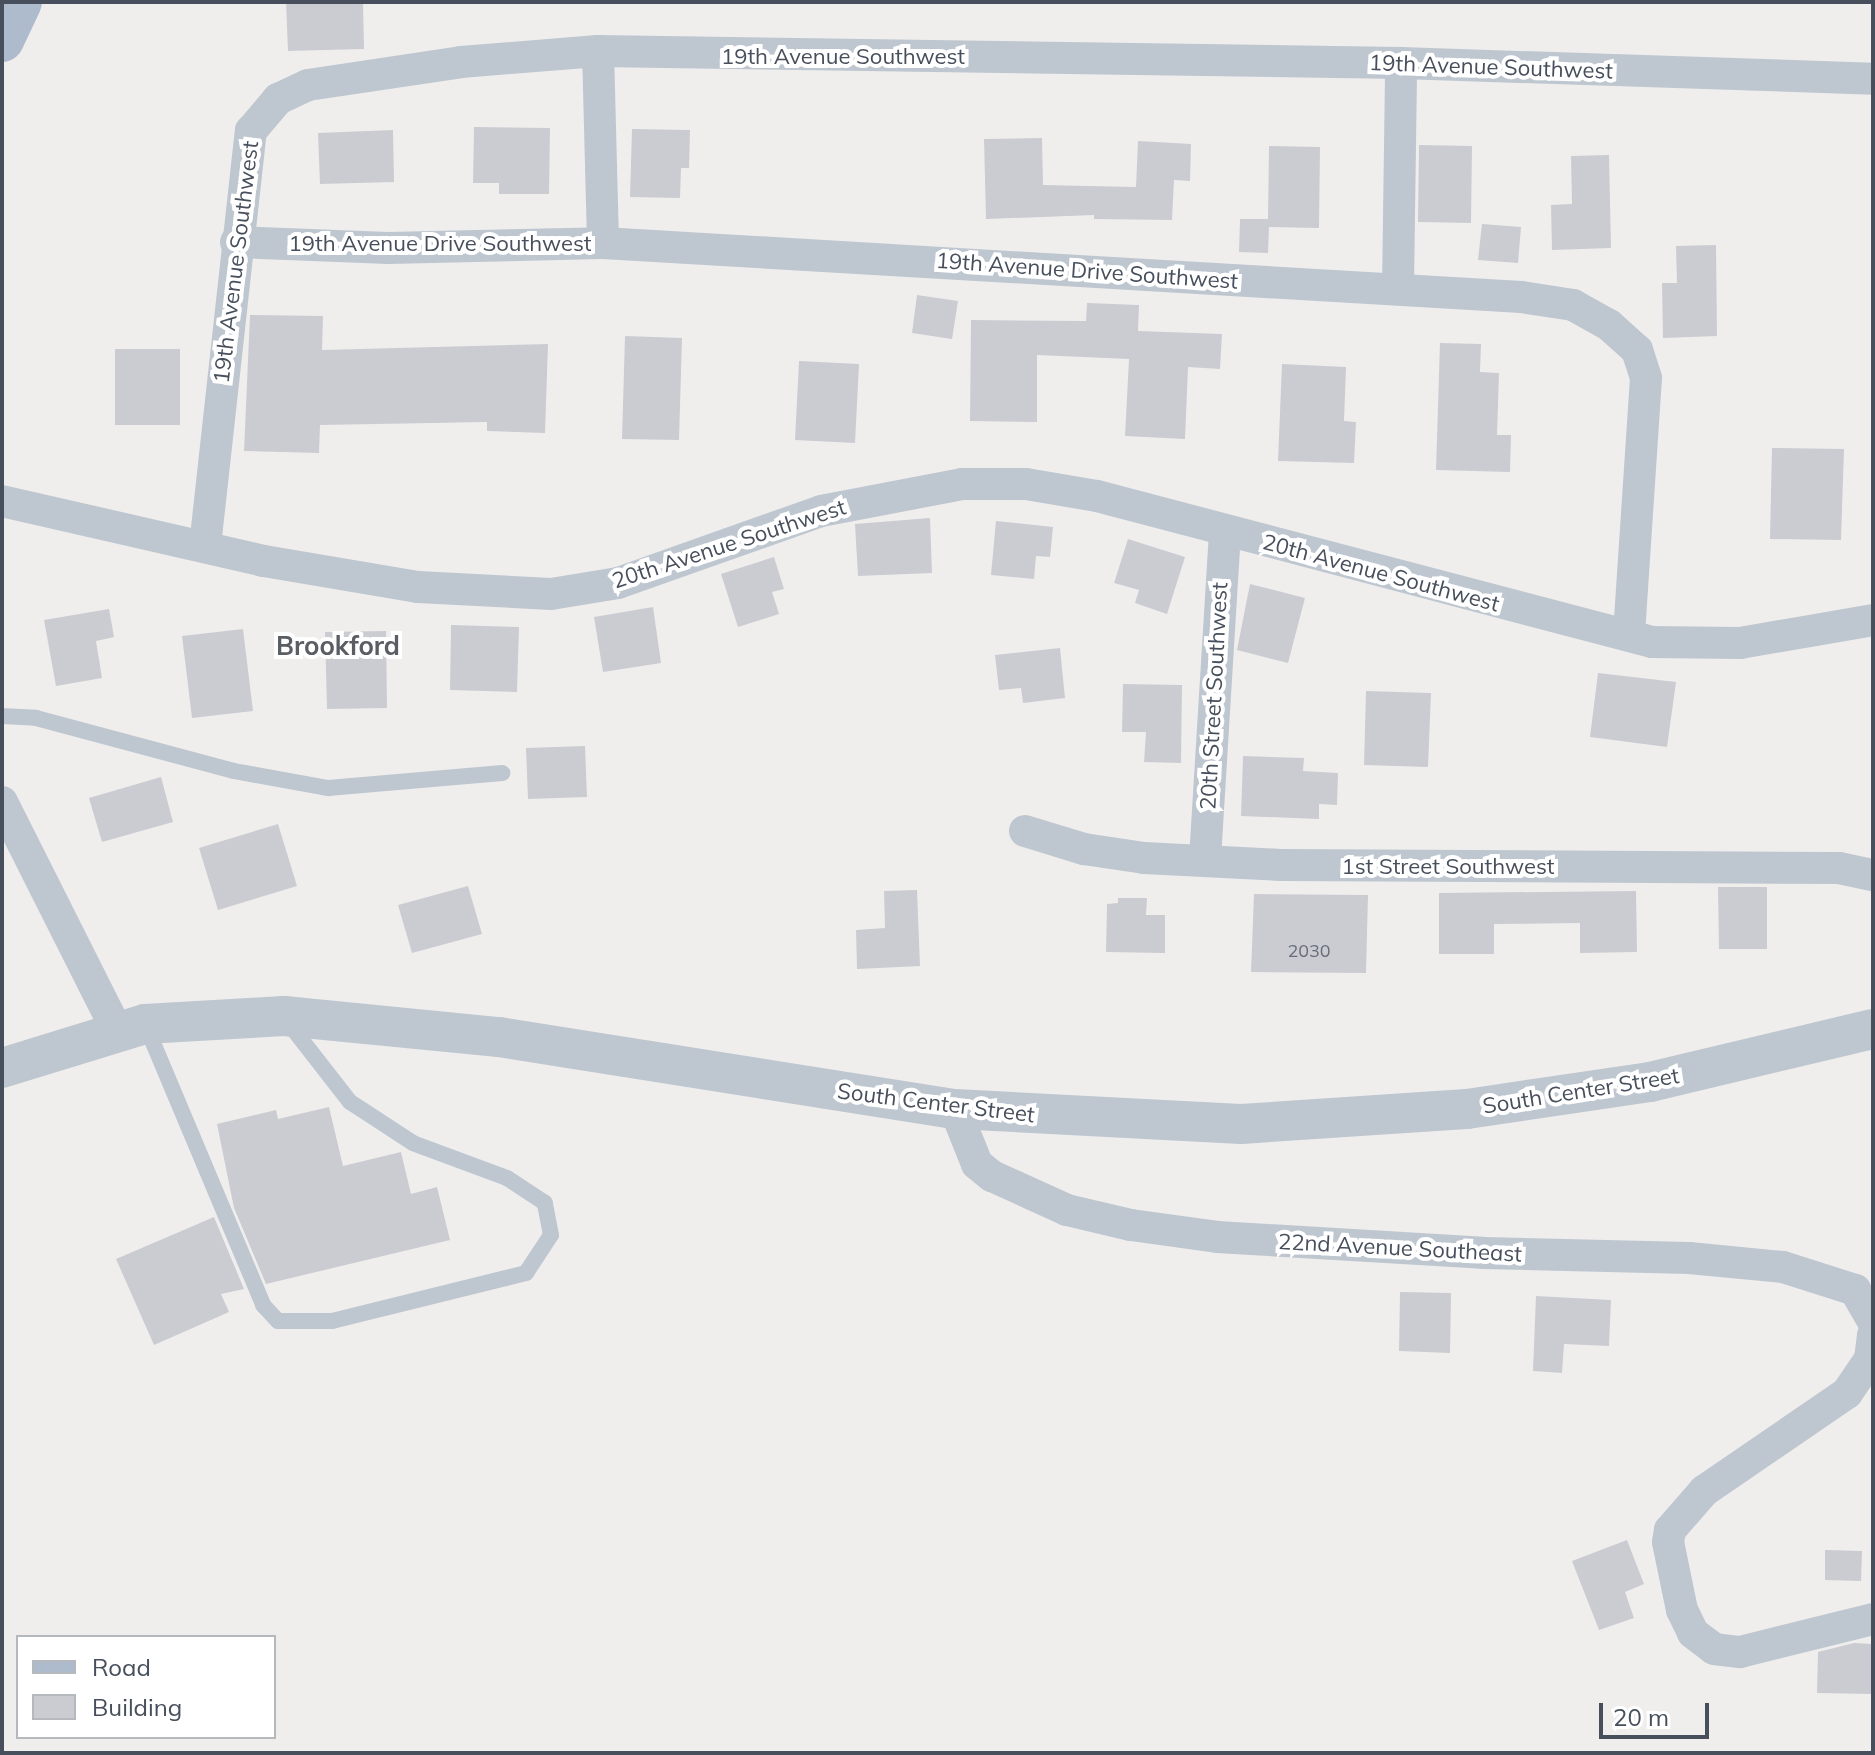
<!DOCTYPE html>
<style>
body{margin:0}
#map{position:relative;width:1875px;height:1755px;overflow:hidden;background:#f0eeed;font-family:Mulish,sans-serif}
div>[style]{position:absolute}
.building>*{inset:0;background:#caccd2}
.service>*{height:16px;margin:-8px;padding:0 8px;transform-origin:8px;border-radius:8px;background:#bec7d0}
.minor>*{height:32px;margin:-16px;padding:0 16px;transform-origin:16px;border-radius:16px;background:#bec7d0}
.tertiary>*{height:40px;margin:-20px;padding:0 20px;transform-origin:20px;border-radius:20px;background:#bec7d0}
.primary>*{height:44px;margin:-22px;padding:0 22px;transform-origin:22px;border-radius:22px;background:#adbbcd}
span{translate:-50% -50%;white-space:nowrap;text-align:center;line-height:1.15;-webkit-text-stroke:8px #fff;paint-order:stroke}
.number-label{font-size:18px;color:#676e79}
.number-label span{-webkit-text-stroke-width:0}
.street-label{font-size:22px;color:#464f5b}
.quarter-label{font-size:26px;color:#5a5d63;font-weight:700}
.frame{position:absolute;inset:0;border:4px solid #464f5b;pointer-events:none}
.legend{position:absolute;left:16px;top:1635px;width:260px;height:104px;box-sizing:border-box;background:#fff;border:2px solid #b5b9bd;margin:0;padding:10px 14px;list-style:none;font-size:24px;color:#464f5b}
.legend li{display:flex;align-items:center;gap:16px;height:40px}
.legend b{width:40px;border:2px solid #b5b9bd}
.scale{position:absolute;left:1599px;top:1703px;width:110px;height:36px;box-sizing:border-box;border:4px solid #464f5b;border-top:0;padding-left:10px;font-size:24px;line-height:28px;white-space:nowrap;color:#464f5b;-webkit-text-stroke:6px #fff;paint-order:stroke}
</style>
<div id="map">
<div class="building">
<div style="clip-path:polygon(286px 2px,363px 2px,364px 49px,288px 51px)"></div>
<div style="clip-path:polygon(474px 127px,550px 128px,549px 194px,499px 194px,499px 183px,473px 183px)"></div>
<div style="clip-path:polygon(632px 129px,690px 130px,689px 168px,681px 168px,680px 198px,630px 197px)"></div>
<div style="clip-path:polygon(393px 130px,394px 182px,320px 184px,318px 133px)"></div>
<div style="clip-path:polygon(1042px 138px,1043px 185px,1136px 187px,1138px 141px,1191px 144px,1190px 181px,1174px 180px,1172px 220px,1094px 219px,1094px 215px,986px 219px,984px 139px)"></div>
<div style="clip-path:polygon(1419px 145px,1472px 146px,1471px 223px,1418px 222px)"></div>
<div style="clip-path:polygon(1269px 146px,1320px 147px,1319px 228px,1269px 227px,1268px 253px,1239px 252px,1240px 219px,1268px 219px)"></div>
<div style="clip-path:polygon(1609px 155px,1611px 248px,1552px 250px,1551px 205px,1572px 204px,1571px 156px)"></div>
<div style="clip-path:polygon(1482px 224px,1521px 227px,1518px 263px,1478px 260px)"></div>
<div style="clip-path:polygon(1716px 245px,1717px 336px,1663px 338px,1662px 283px,1677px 283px,1676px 246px)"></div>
<div style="clip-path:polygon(917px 295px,958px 301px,952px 339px,912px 333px)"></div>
<div style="clip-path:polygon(1087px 303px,1139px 305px,1138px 331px,1222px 334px,1220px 369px,1188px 367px,1185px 439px,1125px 436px,1129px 359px,1037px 355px,1037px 422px,970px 421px,971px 320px,1086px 321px)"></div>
<div style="clip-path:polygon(250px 315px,323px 316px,322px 350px,548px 344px,545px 433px,487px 431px,487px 422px,320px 425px,319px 453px,244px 451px)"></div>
<div style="clip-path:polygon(625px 336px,682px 338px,679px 440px,622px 439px)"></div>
<div style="clip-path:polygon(1440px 343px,1481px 344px,1480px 372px,1499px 373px,1497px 435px,1511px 435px,1510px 472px,1436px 470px)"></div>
<div style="clip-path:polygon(115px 349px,180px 349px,180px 425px,115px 425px)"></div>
<div style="clip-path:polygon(799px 361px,859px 364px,855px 443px,795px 440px)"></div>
<div style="clip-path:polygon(1282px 364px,1346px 367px,1344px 421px,1356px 422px,1354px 463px,1278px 461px)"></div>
<div style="clip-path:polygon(1772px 448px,1844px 449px,1841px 540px,1770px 539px)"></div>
<div style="clip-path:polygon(930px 518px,932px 573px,858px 576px,855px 524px)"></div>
<div style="clip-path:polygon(996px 521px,1053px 527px,1050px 557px,1036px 556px,1034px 579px,991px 575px)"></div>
<div style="clip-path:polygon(1128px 539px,1185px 557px,1167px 614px,1135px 603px,1139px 590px,1114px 583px)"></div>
<div style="clip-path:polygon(774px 557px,784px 589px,772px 592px,779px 614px,738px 627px,721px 574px)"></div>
<div style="clip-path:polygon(1250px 584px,1305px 598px,1288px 663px,1237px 650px)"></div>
<div style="clip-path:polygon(653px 607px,661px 663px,603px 672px,594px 617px)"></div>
<div style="clip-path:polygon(109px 609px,114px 637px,96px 641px,102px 678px,56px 686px,44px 620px)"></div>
<div style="clip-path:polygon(451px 625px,519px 627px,517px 692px,450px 690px)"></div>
<div style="clip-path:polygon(243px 629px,253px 711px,192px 718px,182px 636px)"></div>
<div style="clip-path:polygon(386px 631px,387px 708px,327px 709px,325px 632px)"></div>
<div style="clip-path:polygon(1060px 648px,1065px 698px,1023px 703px,1021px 688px,999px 690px,995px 655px)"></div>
<div style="clip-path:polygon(1598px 673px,1676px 682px,1667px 747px,1590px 737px)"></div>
<div style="clip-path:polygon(1123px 684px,1182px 685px,1181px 763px,1144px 762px,1146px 732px,1122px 732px)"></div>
<div style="clip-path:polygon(1366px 691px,1431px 693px,1428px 767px,1364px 765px)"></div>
<div style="clip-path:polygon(585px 746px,587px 797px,528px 799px,526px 748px)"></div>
<div style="clip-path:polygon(1243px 756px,1304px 758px,1303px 771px,1338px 773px,1337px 805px,1319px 804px,1319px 819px,1241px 816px)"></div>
<div style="clip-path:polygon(161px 777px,173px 822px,102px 842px,89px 798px)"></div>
<div style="clip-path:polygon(278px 824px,297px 886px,218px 910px,199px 848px)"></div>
<div style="clip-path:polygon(468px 886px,482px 934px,412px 953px,398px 905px)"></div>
<div style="clip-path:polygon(1718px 887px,1767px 887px,1767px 949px,1719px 949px)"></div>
<div style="clip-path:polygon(917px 890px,920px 966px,857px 969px,856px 930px,885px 928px,884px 891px)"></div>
<div style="clip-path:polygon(1636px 891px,1637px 952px,1580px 953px,1580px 923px,1494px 924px,1494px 954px,1439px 954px,1439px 893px)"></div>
<div style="clip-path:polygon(1254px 894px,1368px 895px,1366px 973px,1251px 972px)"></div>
<div style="clip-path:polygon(1118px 898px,1147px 898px,1146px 915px,1165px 915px,1165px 953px,1106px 952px,1107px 904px,1118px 903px)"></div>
<div style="clip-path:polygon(329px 1107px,343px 1166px,401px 1152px,411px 1194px,437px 1187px,450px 1240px,266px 1284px,234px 1208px,217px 1124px,276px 1110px,278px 1119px)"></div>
<div style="clip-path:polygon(214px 1217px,244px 1289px,221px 1294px,229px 1312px,154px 1345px,116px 1259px)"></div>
<div style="clip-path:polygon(1400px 1292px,1451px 1293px,1450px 1353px,1399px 1351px)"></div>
<div style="clip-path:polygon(1536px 1296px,1611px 1300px,1609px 1346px,1564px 1344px,1562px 1373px,1533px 1371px)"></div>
<div style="clip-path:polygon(1627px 1540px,1644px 1584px,1625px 1592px,1634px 1618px,1599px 1630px,1572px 1561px)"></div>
<div style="clip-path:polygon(1825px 1550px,1862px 1551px,1861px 1581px,1825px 1580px)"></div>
<div style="clip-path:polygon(1854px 1643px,1873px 1644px,1873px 1694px,1817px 1693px,1818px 1652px)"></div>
</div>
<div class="service">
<div style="left:2px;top:716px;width:34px;rotate:3deg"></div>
<div style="left:36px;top:718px;width:205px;rotate:15deg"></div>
<div style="left:234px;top:771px;width:96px;rotate:10.3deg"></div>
<div style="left:328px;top:788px;width:175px;rotate:-4.9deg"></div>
<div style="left:146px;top:1026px;width:303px;rotate:67.2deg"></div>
<div style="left:263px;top:1305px;width:22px;rotate:47deg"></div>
<div style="left:278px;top:1321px;width:54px"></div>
<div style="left:332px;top:1321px;width:200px;rotate:-13.9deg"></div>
<div style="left:526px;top:1273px;width:45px;rotate:-56.7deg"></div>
<div style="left:551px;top:1235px;width:33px;rotate:-101deg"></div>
<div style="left:545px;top:1203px;width:45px;rotate:-146.7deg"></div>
<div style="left:507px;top:1178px;width:100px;rotate:-159.6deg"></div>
<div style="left:413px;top:1143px;width:75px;rotate:-146.9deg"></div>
<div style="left:350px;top:1102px;width:103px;rotate:-127.9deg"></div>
</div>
<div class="minor">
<div style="left:598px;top:51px;width:192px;rotate:88.5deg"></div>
<div style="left:236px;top:242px;width:152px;rotate:2.3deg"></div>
<div style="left:388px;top:248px;width:215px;rotate:-1.3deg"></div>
<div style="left:603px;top:243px;width:920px;rotate:3.37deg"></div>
<div style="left:1521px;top:297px;width:53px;rotate:8.7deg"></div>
<div style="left:1573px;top:305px;width:41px;rotate:29.1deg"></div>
<div style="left:1609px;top:325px;width:38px;rotate:42deg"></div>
<div style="left:1637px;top:350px;width:29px;rotate:72deg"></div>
<div style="left:1646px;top:378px;width:257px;rotate:93.8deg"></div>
<div style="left:1398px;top:289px;width:226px;rotate:-89.2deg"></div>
<div style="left:2px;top:501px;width:269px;rotate:12.9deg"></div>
<div style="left:264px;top:561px;width:156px;rotate:9.6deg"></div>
<div style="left:418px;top:587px;width:133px;rotate:3deg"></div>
<div style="left:551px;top:594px;width:68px;rotate:-9.3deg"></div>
<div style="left:618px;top:583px;width:215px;rotate:-19.5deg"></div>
<div style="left:821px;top:511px;width:144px;rotate:-10.8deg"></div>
<div style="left:962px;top:484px;width:64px"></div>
<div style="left:1026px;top:484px;width:72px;rotate:9.6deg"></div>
<div style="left:1097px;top:496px;width:574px;rotate:14.74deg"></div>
<div style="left:1652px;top:642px;width:88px;rotate:0.7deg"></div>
<div style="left:1740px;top:643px;width:135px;rotate:-9.8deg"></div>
<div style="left:205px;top:546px;width:418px;rotate:-83.7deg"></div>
<div style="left:251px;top:131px;width:42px;rotate:-49.8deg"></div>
<div style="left:278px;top:99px;width:33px;rotate:-25deg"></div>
<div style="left:308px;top:85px;width:155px;rotate:-8.5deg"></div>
<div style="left:461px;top:62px;width:137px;rotate:-4.6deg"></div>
<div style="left:598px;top:51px;width:803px;rotate:0.86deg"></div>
<div style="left:1401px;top:63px;width:472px;rotate:1.9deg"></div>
<div style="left:2px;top:802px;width:256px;rotate:63.3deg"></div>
<div style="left:1025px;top:831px;width:62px;rotate:17deg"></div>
<div style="left:1084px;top:849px;width:61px;rotate:8.5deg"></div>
<div style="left:1144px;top:858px;width:137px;rotate:2.9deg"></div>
<div style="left:1281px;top:865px;width:558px;rotate:0.31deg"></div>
<div style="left:1839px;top:868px;width:35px;rotate:12deg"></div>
<div style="left:1205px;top:859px;width:327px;rotate:-86.5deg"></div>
<div style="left:955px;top:1109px;width:59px;rotate:68.2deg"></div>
<div style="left:977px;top:1164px;width:19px;rotate:39deg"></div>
<div style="left:992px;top:1176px;width:82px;rotate:24.4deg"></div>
<div style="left:1067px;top:1210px;width:66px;rotate:13.2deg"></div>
<div style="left:1131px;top:1225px;width:87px;rotate:7.9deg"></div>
<div style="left:1217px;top:1237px;width:266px;rotate:3.4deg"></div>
<div style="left:1483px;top:1253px;width:206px;rotate:1.4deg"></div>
<div style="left:1689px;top:1258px;width:94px;rotate:5.5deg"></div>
<div style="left:1783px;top:1267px;width:76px;rotate:17.7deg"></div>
<div style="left:1855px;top:1290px;width:36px;rotate:60deg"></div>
<div style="left:1873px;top:1335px;width:24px;rotate:97deg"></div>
<div style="left:1870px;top:1359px;width:41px;rotate:124.1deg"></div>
<div style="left:1847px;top:1393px;width:173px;rotate:145.6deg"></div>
<div style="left:1704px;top:1491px;width:52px;rotate:131.1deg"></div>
<div style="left:1670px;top:1530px;width:12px;rotate:99deg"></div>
<div style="left:1668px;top:1542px;width:69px;rotate:78.4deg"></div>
<div style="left:1682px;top:1610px;width:25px;rotate:64deg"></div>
<div style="left:1693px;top:1633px;width:26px;rotate:37deg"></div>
<div style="left:1714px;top:1649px;width:26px;rotate:7deg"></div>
<div style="left:1740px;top:1652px;width:137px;rotate:-13.9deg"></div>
</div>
<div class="tertiary">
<div style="left:2px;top:1068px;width:150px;rotate:-17.1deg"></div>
<div style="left:145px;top:1024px;width:139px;rotate:-3.3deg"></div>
<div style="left:284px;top:1016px;width:216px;rotate:5.6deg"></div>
<div style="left:499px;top:1037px;width:462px;rotate:9deg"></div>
<div style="left:955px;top:1109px;width:286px;rotate:3deg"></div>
<div style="left:1241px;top:1124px;width:226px;rotate:-3.8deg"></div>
<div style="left:1467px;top:1109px;width:185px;rotate:-8.4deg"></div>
<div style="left:1650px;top:1082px;width:229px;rotate:-13.4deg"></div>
</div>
<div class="primary">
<div style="left:2px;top:40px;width:42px;rotate:-64.7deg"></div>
</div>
<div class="number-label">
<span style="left:1309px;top:951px">2030</span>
</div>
<div class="street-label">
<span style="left:843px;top:57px">19th Avenue Southwest</span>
<span style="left:1491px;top:67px;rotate:2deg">19th Avenue Southwest</span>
<span style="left:440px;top:244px">19th Avenue Drive Southwest</span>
<span style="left:236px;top:262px;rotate:-83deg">19th Avenue Southwest</span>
<span style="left:1087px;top:271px;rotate:4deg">19th Avenue Drive Southwest</span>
<span style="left:729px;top:544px;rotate:-18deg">20th Avenue Southwest</span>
<span style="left:1381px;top:573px;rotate:15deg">20th Avenue Southwest</span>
<span style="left:1214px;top:696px;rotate:-87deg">20th Street Southwest</span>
<span style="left:1448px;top:867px">1st Street Southwest</span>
<span style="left:1581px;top:1091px;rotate:-9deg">South Center Street</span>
<span style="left:936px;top:1103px;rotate:7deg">South Center Street</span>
<span style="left:1400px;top:1248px;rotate:3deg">22nd Avenue Southeast</span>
</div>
<div class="quarter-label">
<span style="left:338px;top:646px">Brookford</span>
</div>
<div class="frame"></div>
<ul class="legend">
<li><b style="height:10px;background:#adbbcd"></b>Road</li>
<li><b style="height:22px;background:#caccd2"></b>Building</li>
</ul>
<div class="scale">20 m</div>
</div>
